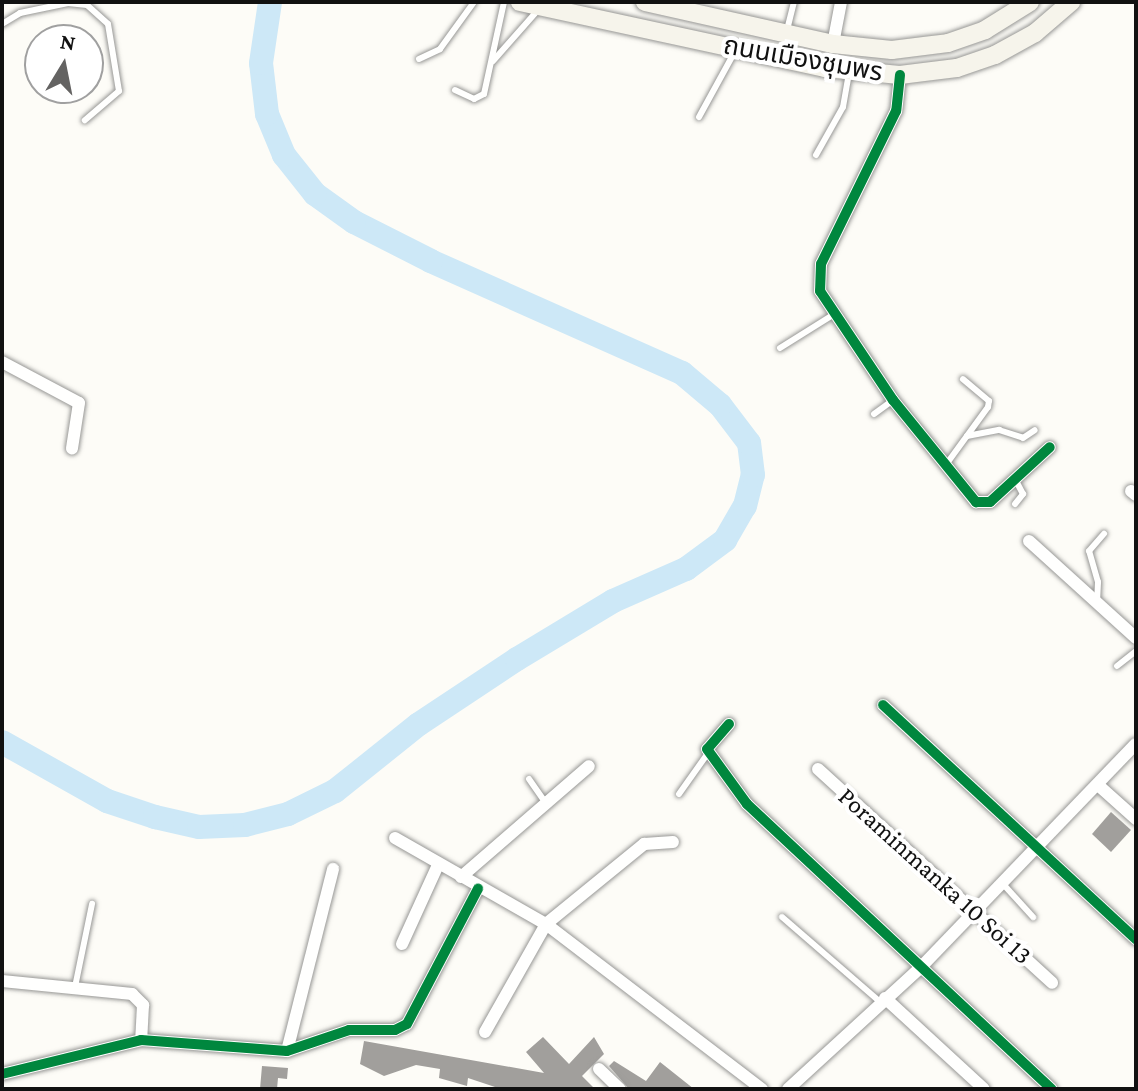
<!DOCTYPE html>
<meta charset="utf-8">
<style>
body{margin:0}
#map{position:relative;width:1138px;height:1091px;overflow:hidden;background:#fdfcf7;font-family:"Crimson Pro","Noto Sans Thai",serif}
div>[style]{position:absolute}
.river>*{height:24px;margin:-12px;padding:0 12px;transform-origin:12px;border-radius:12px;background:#cde8f7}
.building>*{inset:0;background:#a19f9c}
.roads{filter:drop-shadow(0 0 2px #979795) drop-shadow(0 0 2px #979795)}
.service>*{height:6px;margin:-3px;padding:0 3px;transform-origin:3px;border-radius:3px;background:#fffffe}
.minor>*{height:12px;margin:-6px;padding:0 6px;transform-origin:6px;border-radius:6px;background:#fffffe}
.secondary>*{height:18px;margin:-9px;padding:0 9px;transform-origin:9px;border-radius:9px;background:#f6f4eb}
.cycleway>*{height:10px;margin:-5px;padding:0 5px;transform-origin:5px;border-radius:5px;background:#00873e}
span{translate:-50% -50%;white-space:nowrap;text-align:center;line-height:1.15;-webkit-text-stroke:8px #fff;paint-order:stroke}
.street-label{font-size:26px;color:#111}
.frame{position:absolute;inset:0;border:4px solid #111;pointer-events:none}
.north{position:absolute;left:24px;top:24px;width:80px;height:80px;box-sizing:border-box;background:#fff;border:2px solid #a0a0a0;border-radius:50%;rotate:10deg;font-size:22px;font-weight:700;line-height:32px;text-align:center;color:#111}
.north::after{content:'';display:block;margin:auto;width:28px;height:36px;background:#646362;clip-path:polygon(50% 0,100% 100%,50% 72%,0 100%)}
</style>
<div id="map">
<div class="river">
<div style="left:2px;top:742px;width:120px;rotate:29.3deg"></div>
<div style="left:107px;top:801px;width:51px;rotate:18.4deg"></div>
<div style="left:155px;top:817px;width:45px;rotate:12.8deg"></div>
<div style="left:199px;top:827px;width:46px;rotate:-2.5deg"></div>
<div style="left:245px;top:825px;width:44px;rotate:-14.3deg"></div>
<div style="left:288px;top:814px;width:52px;rotate:-26.1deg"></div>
<div style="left:335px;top:791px;width:107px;rotate:-38.6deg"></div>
<div style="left:419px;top:724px;width:118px;rotate:-33.6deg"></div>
<div style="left:517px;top:659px;width:112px;rotate:-31.1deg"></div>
<div style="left:613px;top:601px;width:80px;rotate:-23.7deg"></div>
<div style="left:686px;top:569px;width:49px;rotate:-36.6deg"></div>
<div style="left:725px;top:540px;width:39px;rotate:-60deg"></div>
<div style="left:745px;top:506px;width:32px;rotate:-76deg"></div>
<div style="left:753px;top:475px;width:32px;rotate:-97deg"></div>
<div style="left:749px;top:443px;width:48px;rotate:-127.3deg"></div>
<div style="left:720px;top:405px;width:50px;rotate:-139.9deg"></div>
<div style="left:682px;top:373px;width:275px;rotate:-156deg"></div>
<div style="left:431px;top:261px;width:86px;rotate:-153.1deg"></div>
<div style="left:354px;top:222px;width:48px;rotate:-144.3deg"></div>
<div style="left:315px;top:194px;width:50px;rotate:-128.5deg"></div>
<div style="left:284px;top:155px;width:44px;rotate:-112.5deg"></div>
<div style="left:267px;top:114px;width:51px;rotate:-96.7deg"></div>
<div style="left:261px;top:63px;width:62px;rotate:-81.6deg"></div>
</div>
<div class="building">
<div style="clip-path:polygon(1111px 812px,1131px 830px,1111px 852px,1092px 834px)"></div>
<div style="clip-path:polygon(543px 1037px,569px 1064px,594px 1037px,604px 1054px,582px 1076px,595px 1089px,501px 1089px,468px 1078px,467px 1086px,439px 1078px,440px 1069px,416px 1065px,384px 1076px,360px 1064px,364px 1041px,544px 1073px,526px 1052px)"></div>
<div style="clip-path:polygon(614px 1061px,646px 1081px,660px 1062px,694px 1089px,629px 1089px,609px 1066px)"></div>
<div style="clip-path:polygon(262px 1066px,288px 1068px,287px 1079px,278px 1078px,277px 1089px,260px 1089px)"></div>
</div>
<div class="roads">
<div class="service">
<div style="left:2px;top:24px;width:21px;rotate:-31deg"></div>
<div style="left:20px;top:13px;width:49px;rotate:-11.8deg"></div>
<div style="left:68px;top:3px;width:19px;rotate:6deg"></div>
<div style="left:87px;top:5px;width:28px;rotate:42deg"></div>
<div style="left:108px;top:24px;width:68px;rotate:80.7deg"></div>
<div style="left:119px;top:91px;width:45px;rotate:139.5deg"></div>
<div style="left:787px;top:30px;width:29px;rotate:-76deg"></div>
<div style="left:419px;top:59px;width:23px;rotate:-25deg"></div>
<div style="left:440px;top:49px;width:58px;rotate:-54.1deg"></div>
<div style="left:493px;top:61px;width:68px;rotate:-48.6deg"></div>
<div style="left:455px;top:90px;width:21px;rotate:25deg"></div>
<div style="left:474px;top:99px;width:11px;rotate:-27deg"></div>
<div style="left:484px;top:94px;width:94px;rotate:-77.7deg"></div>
<div style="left:699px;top:117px;width:73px;rotate:-61.3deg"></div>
<div style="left:816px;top:155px;width:55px;rotate:-60.6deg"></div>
<div style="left:843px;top:107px;width:34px;rotate:-80deg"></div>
<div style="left:780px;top:348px;width:66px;rotate:-32deg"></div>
<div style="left:874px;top:414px;width:24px;rotate:-36deg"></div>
<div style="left:967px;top:436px;width:33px;rotate:-11deg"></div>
<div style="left:999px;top:430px;width:25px;rotate:18deg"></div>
<div style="left:1023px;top:438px;width:14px;rotate:-34deg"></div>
<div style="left:945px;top:466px;width:73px;rotate:-53.9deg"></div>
<div style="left:988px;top:407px;width:6px;rotate:-81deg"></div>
<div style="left:989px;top:401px;width:34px;rotate:-140deg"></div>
<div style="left:1015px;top:504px;width:13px;rotate:-51deg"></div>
<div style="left:1023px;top:494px;width:17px;rotate:-118deg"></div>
<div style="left:1097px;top:602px;width:20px;rotate:-87deg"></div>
<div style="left:1098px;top:582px;width:32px;rotate:-106deg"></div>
<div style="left:1089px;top:551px;width:23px;rotate:-49deg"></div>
<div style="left:1117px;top:666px;width:24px;rotate:-38deg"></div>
<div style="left:529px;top:779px;width:28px;rotate:55deg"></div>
<div style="left:679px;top:794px;width:50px;rotate:-54.7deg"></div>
<div style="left:1003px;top:884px;width:45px;rotate:47.7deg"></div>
<div style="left:782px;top:917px;width:130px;rotate:40.9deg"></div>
<div style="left:75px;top:987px;width:85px;rotate:-78.4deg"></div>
</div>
<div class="minor">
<div style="left:833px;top:44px;width:43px;rotate:-79.2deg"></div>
<div style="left:900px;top:75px;width:36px;rotate:96deg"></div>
<div style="left:896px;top:111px;width:170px;rotate:116.1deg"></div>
<div style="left:821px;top:264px;width:27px;rotate:92deg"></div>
<div style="left:820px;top:291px;width:131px;rotate:56.2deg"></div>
<div style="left:893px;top:400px;width:132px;rotate:50.9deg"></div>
<div style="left:976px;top:502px;width:14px"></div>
<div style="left:990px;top:502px;width:81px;rotate:-42.5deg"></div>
<div style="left:2px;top:362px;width:87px;rotate:28deg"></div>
<div style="left:79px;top:403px;width:46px;rotate:98.8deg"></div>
<div style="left:1131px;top:491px;width:6px;rotate:39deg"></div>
<div style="left:1029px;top:541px;width:144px;rotate:42.2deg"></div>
<div style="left:883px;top:705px;width:345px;rotate:42.8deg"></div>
<div style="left:729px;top:724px;width:33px;rotate:131deg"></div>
<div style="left:707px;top:749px;width:68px;rotate:54deg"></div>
<div style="left:747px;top:804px;width:417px;rotate:43.1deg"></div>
<div style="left:818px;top:769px;width:317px;rotate:42.4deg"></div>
<div style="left:1098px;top:785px;width:51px;rotate:41.8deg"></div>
<div style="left:395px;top:838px;width:174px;rotate:29.7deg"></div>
<div style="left:546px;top:924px;width:272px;rotate:37.4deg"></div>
<div style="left:461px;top:877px;width:169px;rotate:-40.9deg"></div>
<div style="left:402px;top:944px;width:87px;rotate:-65.5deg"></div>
<div style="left:2px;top:981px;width:131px;rotate:5.7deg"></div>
<div style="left:132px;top:994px;width:16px;rotate:45deg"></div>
<div style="left:143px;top:1005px;width:35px;rotate:93deg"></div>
<div style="left:885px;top:998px;width:134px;rotate:42.6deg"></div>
<div style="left:485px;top:1032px;width:124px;rotate:-60.5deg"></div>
<div style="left:546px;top:924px;width:127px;rotate:-39.2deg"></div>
<div style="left:644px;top:844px;width:29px;rotate:-4deg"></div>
<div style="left:287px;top:1051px;width:188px;rotate:-75.8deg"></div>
<div style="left:599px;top:1069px;width:29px;rotate:44deg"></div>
<div style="left:2px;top:1074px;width:143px;rotate:-13.7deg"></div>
<div style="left:141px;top:1040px;width:146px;rotate:4.3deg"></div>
<div style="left:287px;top:1051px;width:65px;rotate:-18.7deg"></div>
<div style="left:349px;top:1030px;width:46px"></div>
<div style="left:395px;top:1030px;width:13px;rotate:-27deg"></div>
<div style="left:407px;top:1024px;width:153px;rotate:-62.3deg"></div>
<div style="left:788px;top:1089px;width:182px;rotate:-42.5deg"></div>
<div style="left:922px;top:966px;width:308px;rotate:-46.1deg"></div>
</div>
<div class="secondary">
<div style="left:520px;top:2px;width:312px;rotate:12.2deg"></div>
<div style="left:825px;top:68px;width:75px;rotate:5.3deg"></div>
<div style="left:900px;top:75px;width:57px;rotate:-7deg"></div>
<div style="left:957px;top:68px;width:40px;rotate:-18.9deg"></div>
<div style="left:995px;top:55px;width:46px;rotate:-28.8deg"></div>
<div style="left:1035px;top:33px;width:48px;rotate:-40.7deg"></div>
<div style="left:645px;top:2px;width:193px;rotate:12.6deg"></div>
<div style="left:833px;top:44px;width:59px;rotate:5.8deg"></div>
<div style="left:892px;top:50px;width:56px;rotate:-7.1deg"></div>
<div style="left:948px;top:43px;width:39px;rotate:-19deg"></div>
<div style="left:985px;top:30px;width:53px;rotate:-31.9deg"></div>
</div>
</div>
<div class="cycleway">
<div style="left:900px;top:75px;width:36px;rotate:96deg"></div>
<div style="left:896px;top:111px;width:170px;rotate:116.1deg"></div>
<div style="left:821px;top:264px;width:27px;rotate:92deg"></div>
<div style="left:820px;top:291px;width:131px;rotate:56.2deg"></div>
<div style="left:893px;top:400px;width:132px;rotate:50.9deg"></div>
<div style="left:976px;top:502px;width:14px"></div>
<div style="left:990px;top:502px;width:81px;rotate:-42.5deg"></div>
<div style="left:883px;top:705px;width:345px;rotate:42.8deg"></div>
<div style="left:729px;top:724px;width:33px;rotate:131deg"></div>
<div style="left:707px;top:749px;width:68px;rotate:54deg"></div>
<div style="left:747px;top:804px;width:417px;rotate:43.1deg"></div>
<div style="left:2px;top:1074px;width:143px;rotate:-13.7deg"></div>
<div style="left:141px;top:1040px;width:146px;rotate:4.3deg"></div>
<div style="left:287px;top:1051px;width:65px;rotate:-18.7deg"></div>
<div style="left:349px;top:1030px;width:46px"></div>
<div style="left:395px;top:1030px;width:13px;rotate:-27deg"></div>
<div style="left:407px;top:1024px;width:153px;rotate:-62.3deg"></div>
</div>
<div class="street-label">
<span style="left:803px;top:59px;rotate:10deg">ถนนเมืองชุมพร</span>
<span style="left:935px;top:876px;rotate:42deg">Poraminmanka 10 Soi 13</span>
</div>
<div class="frame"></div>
<div class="north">N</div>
</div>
